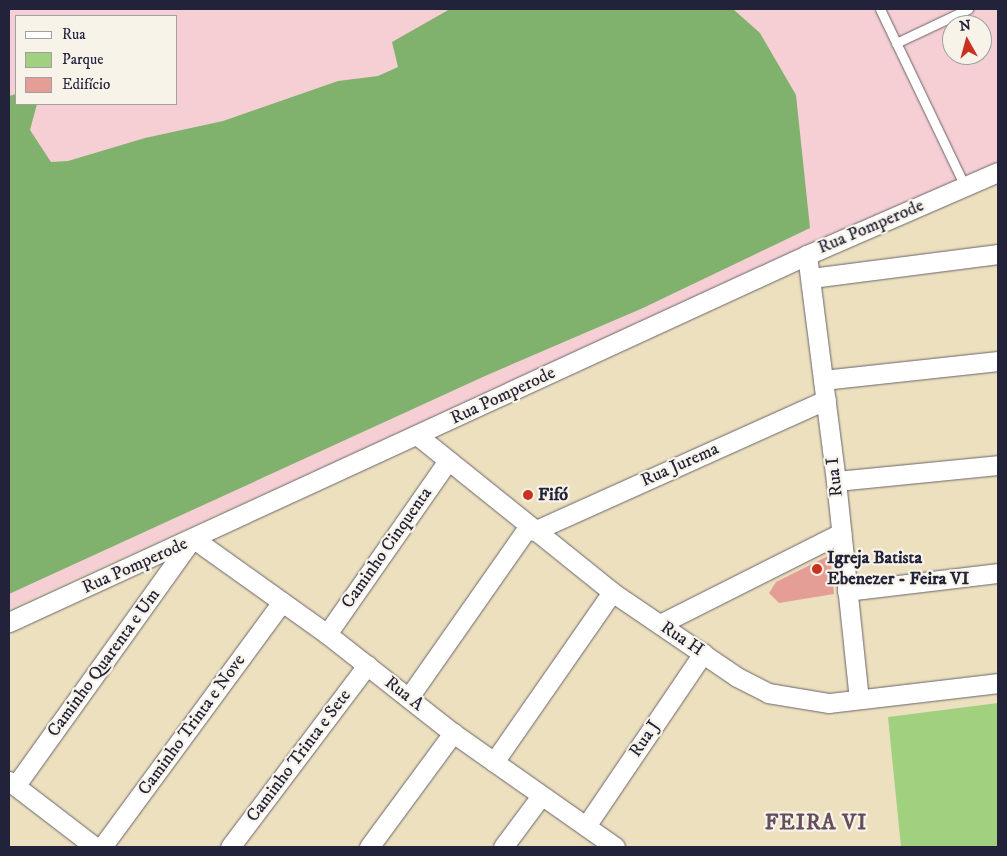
<!DOCTYPE html>
<meta charset="utf-8">
<style>
body{margin:0}
#map{position:relative;width:1007px;height:856px;overflow:hidden;background:#ede0bf;font-family:"IM FELL DW Pica",serif}
div>[style]{position:absolute}
.built>*{inset:0;background:#f6cfd5}
.green>*{inset:0;background:#a1d07e}
.forest>*{inset:0;background:#80b26d}
.building>*{inset:0;background:#e59e96}
.roads{filter:drop-shadow(0 0 1px #696469) drop-shadow(0 0 1px #696469)}
.lane>*{height:9px;margin:-4.5px;padding:0 4.5px;transform-origin:4.5px;border-radius:4.5px;background:#fff}
.street>*{height:19px;margin:-9.5px;padding:0 9.5px;transform-origin:9.5px;border-radius:9.5px;background:#fff}
.dots>*{width:14px;height:14px;translate:-50% -50%;box-sizing:border-box;border:2px solid #f7f3e8;border-radius:50%}
span{translate:-50% -50%;white-space:nowrap;text-align:center;line-height:1.15;-webkit-text-stroke:4.5px #f7f3e8;paint-order:stroke}
.street-label{font-size:18px;color:#22223b}
.poi-label{font-size:18px;color:#22223b;font-weight:700}
.left{translate:0 -50%;text-align:left}
.district-label{font-size:22px;color:#664d5b;font-weight:700;letter-spacing:1px}
.frame{position:absolute;inset:0;border:10px solid #22223b;pointer-events:none}
.legend{position:absolute;left:15px;top:15px;width:162px;height:90px;box-sizing:border-box;background:#f7f3e8;border:1px solid #a29fa3;margin:0;padding:6px 9px;list-style:none;font-size:15px;color:#22223b}
.legend li{display:flex;align-items:center;gap:10px;height:25px}
.legend b{width:25px;border:1px solid #a29fa3}
.north{position:absolute;left:942px;top:15px;width:50px;height:50px;box-sizing:border-box;background:#f7f3e8;border:1px solid #a29fa3;border-radius:50%;rotate:353deg;font-size:14px;font-weight:700;line-height:20px;text-align:center;color:#22223b}
.north::after{content:'';display:block;margin:auto;width:18px;height:22px;background:#c8321e;clip-path:polygon(50% 0,100% 100%,50% 72%,0 100%)}
</style>
<div id="map">
<div class="built">
<div style="clip-path:polygon(evenodd,9px 9px,998px 9px,998px 161px,9px 609px,9px 9px,16px 16px,176px 16px,176px 104px,16px 104px,16px 16px,9px 9px,952px 25px,982px 25px,982px 55px,952px 55px,952px 25px)"></div>
</div>
<div class="green">
<div style="clip-path:polygon(998px 703px,998px 847px,901px 847px,888px 717px)"></div>
</div>
<div class="forest">
<div style="clip-path:polygon(450px 9px,733px 9px,760px 33px,796px 95px,810px 228px,643px 308px,485px 376px,9px 594px,9px 96px,16px 94px,16px 104px,37px 104px,30px 130px,51px 162px,68px 161px,145px 138px,223px 121px,338px 81px,378px 76px,398px 67px,392px 42px)"></div>
</div>
<div class="building">
<div style="clip-path:polygon(830px 555px,834px 594px,779px 603px,769px 593px,776px 582px)"></div>
</div>
<div class="roads">
<div class="lane">
<div style="left:880px;top:9px;width:187px;rotate:64.4deg"></div>
<div style="left:896px;top:43px;width:80px;rotate:-25.3deg"></div>
</div>
<div class="street">
<div style="left:807px;top:255px;width:228px;rotate:82.7deg"></div>
<div style="left:836px;top:481px;width:219px;rotate:84deg"></div>
<div style="left:811px;top:278px;width:189px;rotate:-7.3deg"></div>
<div style="left:823px;top:380px;width:176px;rotate:-6.2deg"></div>
<div style="left:417px;top:435px;width:250px;rotate:38.8deg"></div>
<div style="left:612px;top:592px;width:151px;rotate:34.2deg"></div>
<div style="left:737px;top:677px;width:35px;rotate:27deg"></div>
<div style="left:768px;top:693px;width:62px;rotate:9.3deg"></div>
<div style="left:829px;top:703px;width:170px;rotate:-6.7deg"></div>
<div style="left:836px;top:481px;width:163px;rotate:-5.6deg"></div>
<div style="left:534px;top:531px;width:320px;rotate:-24.2deg"></div>
<div style="left:194px;top:539px;width:163px;rotate:35.5deg"></div>
<div style="left:327px;top:634px;width:160px;rotate:38.2deg"></div>
<div style="left:453px;top:733px;width:198px;rotate:35.1deg"></div>
<div style="left:847px;top:591px;width:152px;rotate:-6.8deg"></div>
<div style="left:9px;top:622px;width:878px;rotate:-24.7deg"></div>
<div style="left:807px;top:255px;width:208px;rotate:-23.5deg"></div>
<div style="left:660px;top:624px;width:203px;rotate:-26.7deg"></div>
<div style="left:327px;top:634px;width:210px;rotate:-55.1deg"></div>
<div style="left:409px;top:697px;width:208px;rotate:-55deg"></div>
<div style="left:494px;top:762px;width:207px;rotate:-55.2deg"></div>
<div style="left:9px;top:781px;width:108px;rotate:37.5deg"></div>
<div style="left:16px;top:785px;width:300px;rotate:-54.4deg"></div>
<div style="left:586px;top:826px;width:209px;rotate:-55.9deg"></div>
<div style="left:102px;top:847px;width:304px;rotate:-53.7deg"></div>
<div style="left:230px;top:847px;width:228px;rotate:-53deg"></div>
<div style="left:369px;top:847px;width:142px;rotate:-53.6deg"></div>
<div style="left:503px;top:847px;width:64px;rotate:-53.3deg"></div>
</div>
</div>
<div class="dots">
<div style="left:528px;top:495px;background:#c8321e"></div>
<div style="left:817px;top:569px;background:#c8321e"></div>
</div>
<div class="street-label">
<span style="left:871px;top:227px;rotate:-23deg">Rua Pomperode</span>
<span style="left:503px;top:396px;rotate:-25deg">Rua Pomperode</span>
<span style="left:680px;top:465px;rotate:-24deg">Rua Jurema</span>
<span style="left:835px;top:477px;rotate:-96deg">Rua I</span>
<span style="left:387px;top:548px;rotate:-55deg">Caminho Cinquenta</span>
<span style="left:135px;top:566px;rotate:-24deg">Rua Pomperode</span>
<span style="left:682px;top:639px;rotate:34deg">Rua H</span>
<span style="left:104px;top:663px;rotate:-54deg">Caminho Quarenta e Um</span>
<span style="left:404px;top:694px;rotate:38deg">Rua A</span>
<span style="left:192px;top:725px;rotate:-54deg">Caminho Trinta e Nove</span>
<span style="left:645px;top:739px;rotate:-56deg">Rua J</span>
<span style="left:299px;top:756px;rotate:-53deg">Caminho Trinta e Sete</span>
</div>
<div class="poi-label">
<span class="left" style="left:538px;top:495px">Fifó</span>
<span class="left" style="left:827px;top:569px">Igreja Batista<br>Ebenezer - Feira VI</span>
</div>
<div class="district-label">
<span style="left:816px;top:823px">FEIRA VI</span>
</div>
<div class="frame"></div>
<ul class="legend">
<li><b style="height:6px;background:#fff"></b>Rua</li>
<li><b style="height:14px;background:#a1d07e"></b>Parque</li>
<li><b style="height:14px;background:#e59e96"></b>Edifício</li>
</ul>
<div class="north">N</div>
</div>
